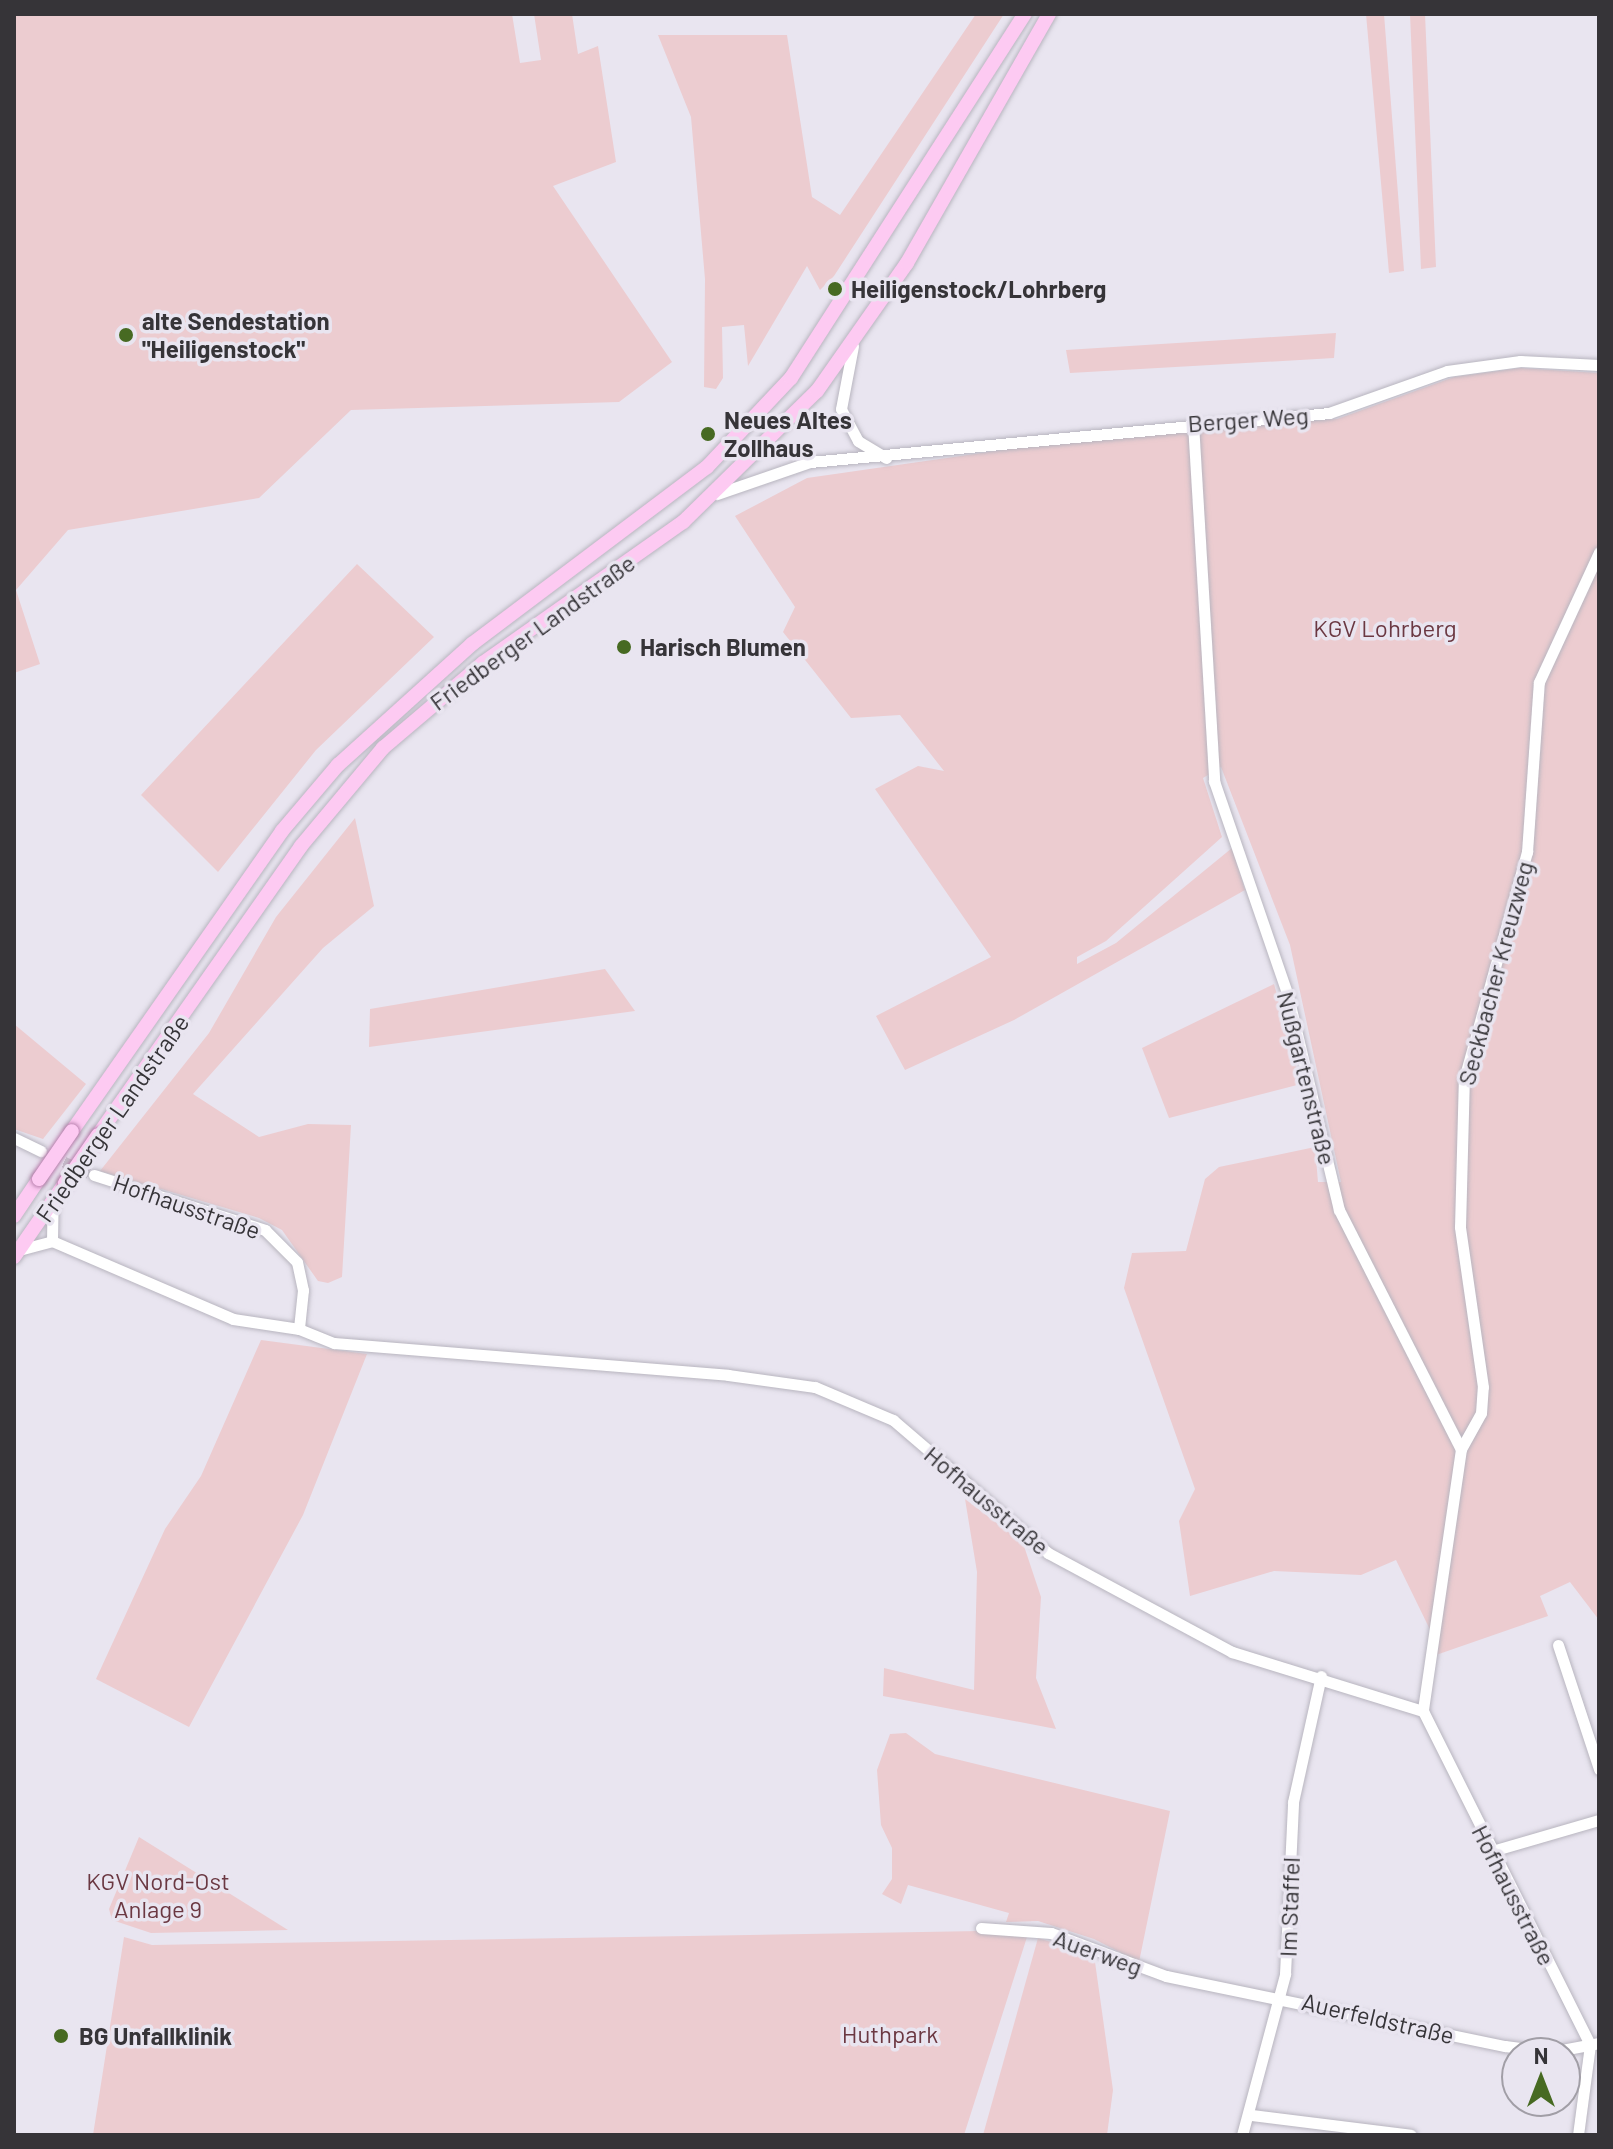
<!DOCTYPE html>
<meta charset="utf-8">
<style>
body{margin:0}
#map{position:relative;width:1613px;height:2149px;overflow:hidden;background:#e9e5f0;font-family:Barlow,sans-serif}
div>[style]{position:absolute}
.green>*{inset:0;background:#ecccd0}
.minor-tunnel>*{height:11px;margin-top:-5.5px;transform-origin:0;background:repeating-linear-gradient(90deg,#c5c2cb 0 11px,transparent 0 16.5px)}
.roads{filter:drop-shadow(0 0 2px #b8b5bf) drop-shadow(0 0 2px #b8b5bf)}
.minor>*{height:11px;margin:-5.5px;padding:0 5.5px;transform-origin:5.5px;border-radius:5.5px;background:#fff}
.major>*{height:14px;margin:-7px;padding:0 7px;transform-origin:7px;border-radius:7px;background:#fdcaf2}
.bridges{filter:drop-shadow(0 0 2px #b67eab) drop-shadow(0 0 2px #b67eab)}
.major-bridge>*{height:14px;margin:-7px;padding:0 7px;transform-origin:7px;border-radius:7px;background:#fdcaf2}
.dots>*{width:22px;height:22px;translate:-50% -50%;box-sizing:border-box;border:4px solid #e9e5f0;border-radius:50%}
span{translate:-50% -50%;white-space:nowrap;text-align:center;line-height:1.15;-webkit-text-stroke:7px #e9e5f0;paint-order:stroke}
.poi-label{font-size:24px;color:#363438;font-weight:700}
.left{translate:0 -50%;text-align:left}
.street-label{font-size:24px;color:#363438}
.park-label{font-size:24px;color:#6b3842}
.frame{position:absolute;inset:0;border:16px solid #363438;pointer-events:none}
.north{position:absolute;left:1501px;top:2037px;width:80px;height:80px;box-sizing:border-box;background:#e9e5f0;border:2px solid #a19ea6;border-radius:50%;rotate:0deg;font-size:22px;font-weight:700;line-height:32px;text-align:center;color:#363438}
.north::after{content:'';display:block;margin:auto;width:28px;height:36px;background:#476a22;clip-path:polygon(50% 0,100% 100%,50% 72%,0 100%)}
</style>
<div id="map">
<div class="green">
<div style="clip-path:polygon(14px 14px,512px 14px,520px 63px,541px 60px,534px 14px,572px 14px,578px 54px,598px 46px,616px 162px,553px 186px,672px 362px,619px 402px,351px 410px,259px 498px,68px 530px,16px 590px,40px 664px,14px 673px)"></div>
<div style="clip-path:polygon(976px 14px,1004px 14px,834px 276px,820px 290px,807px 266px,748px 366px,744px 325px,722px 327px,723px 378px,716px 389px,704px 387px,705px 279px,691px 117px,658px 35px,787px 35px,812px 197px,840px 215px)"></div>
<div style="clip-path:polygon(1366px 14px,1384px 14px,1404px 271px,1389px 273px)"></div>
<div style="clip-path:polygon(1410px 14px,1425px 14px,1436px 267px,1421px 269px)"></div>
<div style="clip-path:polygon(1336px 333px,1334px 358px,1070px 373px,1066px 350px)"></div>
<div style="clip-path:polygon(1520px 368px,1599px 373px,1599px 1620px,1570px 1582px,1540px 1596px,1548px 1616px,1436px 1655px,1437px 1644px,1396px 1560px,1361px 1575px,1274px 1571px,1190px 1596px,1179px 1521px,1195px 1489px,1124px 1288px,1132px 1253px,1186px 1251px,1205px 1179px,1219px 1167px,1315px 1147px,1318px 1182px,1341px 1182px,1290px 945px,1221px 767px,1203px 778px,1222px 837px,1106px 941px,1077px 957px,1077px 964px,1116px 943px,1232px 848px,1245px 890px,1014px 1020px,905px 1070px,876px 1016px,991px 957px,875px 789px,918px 766px,944px 771px,900px 715px,851px 718px,783px 632px,795px 607px,735px 516px,807px 478px,1085px 438px,1337px 419px,1454px 377px)"></div>
<div style="clip-path:polygon(357px 564px,434px 637px,316px 750px,218px 872px,141px 795px)"></div>
<div style="clip-path:polygon(355px 818px,374px 906px,323px 948px,193px 1094px,259px 1137px,308px 1124px,351px 1125px,342px 1277px,328px 1283px,318px 1281px,282px 1230px,259px 1218px,100px 1171px,209px 1033px,276px 917px)"></div>
<div style="clip-path:polygon(605px 969px,635px 1011px,369px 1047px,370px 1009px)"></div>
<div style="clip-path:polygon(1274px 984px,1301px 1084px,1169px 1118px,1142px 1048px)"></div>
<div style="clip-path:polygon(14px 1024px,86px 1084px,43px 1139px,14px 1129px)"></div>
<div style="clip-path:polygon(261px 1340px,367px 1354px,303px 1515px,189px 1727px,96px 1679px,165px 1529px,201px 1476px)"></div>
<div style="clip-path:polygon(965px 1499px,1023px 1543px,1041px 1597px,1036px 1678px,1056px 1729px,883px 1696px,884px 1668px,974px 1690px,977px 1572px)"></div>
<div style="clip-path:polygon(906px 1733px,935px 1754px,1170px 1811px,1139px 1962px,1094px 1939px,1038px 1921px,1006px 1922px,1009px 1913px,908px 1885px,901px 1904px,882px 1894px,892px 1879px,892px 1848px,881px 1825px,877px 1770px,890px 1734px)"></div>
<div style="clip-path:polygon(139px 1837px,288px 1930px,151px 1933px,112px 1920px,109px 1909px)"></div>
<div style="clip-path:polygon(980px 1931px,1027px 1937px,964px 2135px,93px 2135px,124px 1937px,152px 1945px)"></div>
<div style="clip-path:polygon(1038px 1938px,1094px 1955px,1113px 2090px,1107px 2135px,983px 2135px)"></div>
</div>
<div class="minor-tunnel">
<div style="left:49px;top:1155px;width:49px;rotate:24deg"></div>
</div>
<div class="roads">
<div class="minor">
<div style="left:853px;top:346px;width:64px;rotate:100.8deg"></div>
<div style="left:841px;top:409px;width:36px;rotate:62deg"></div>
<div style="left:858px;top:441px;width:33px;rotate:31deg"></div>
<div style="left:1193px;top:423px;width:359px;rotate:86.6deg"></div>
<div style="left:1214px;top:781px;width:227px;rotate:71deg"></div>
<div style="left:1288px;top:996px;width:220px;rotate:76.6deg"></div>
<div style="left:1339px;top:1210px;width:268px;rotate:63deg"></div>
<div style="left:1461px;top:1449px;width:265px;rotate:98.3deg"></div>
<div style="left:717px;top:494px;width:98px;rotate:-19deg"></div>
<div style="left:810px;top:462px;width:521px;rotate:-5.39deg"></div>
<div style="left:1329px;top:413px;width:125px;rotate:-19.6deg"></div>
<div style="left:1447px;top:371px;width:74px;rotate:-7.8deg"></div>
<div style="left:1520px;top:361px;width:79px;rotate:2.9deg"></div>
<div style="left:14px;top:1138px;width:30px;rotate:26deg"></div>
<div style="left:94px;top:1175px;width:180px;rotate:17.8deg"></div>
<div style="left:265px;top:1230px;width:45px;rotate:45deg"></div>
<div style="left:297px;top:1262px;width:29px;rotate:78deg"></div>
<div style="left:303px;top:1290px;width:39px;rotate:96deg"></div>
<div style="left:52px;top:1241px;width:39px;rotate:-89deg"></div>
<div style="left:19px;top:1250px;width:34px;rotate:-15deg"></div>
<div style="left:52px;top:1241px;width:197px;rotate:23.3deg"></div>
<div style="left:233px;top:1319px;width:67px;rotate:8.6deg"></div>
<div style="left:299px;top:1329px;width:38px;rotate:22deg"></div>
<div style="left:334px;top:1343px;width:395px;rotate:4.6deg"></div>
<div style="left:728px;top:1375px;width:88px;rotate:7.9deg"></div>
<div style="left:815px;top:1387px;width:85px;rotate:22.9deg"></div>
<div style="left:893px;top:1420px;width:204px;rotate:40.6deg"></div>
<div style="left:1048px;top:1553px;width:209px;rotate:28.3deg"></div>
<div style="left:1232px;top:1652px;width:200px;rotate:17.2deg"></div>
<div style="left:1423px;top:1711px;width:373px;rotate:63.4deg"></div>
<div style="left:1461px;top:1449px;width:41px;rotate:-60.9deg"></div>
<div style="left:1481px;top:1413px;width:26px;rotate:-86deg"></div>
<div style="left:1483px;top:1387px;width:162px;rotate:-98.2deg"></div>
<div style="left:1460px;top:1227px;width:148px;rotate:-88.5deg"></div>
<div style="left:1464px;top:1079px;width:236px;rotate:-74.5deg"></div>
<div style="left:1527px;top:852px;width:170px;rotate:-86deg"></div>
<div style="left:1539px;top:682px;width:143px;rotate:-65.2deg"></div>
<div style="left:1558px;top:1645px;width:131px;rotate:71.7deg"></div>
<div style="left:1492px;top:1851px;width:111px;rotate:-16.2deg"></div>
<div style="left:981px;top:1928px;width:70px;rotate:4.1deg"></div>
<div style="left:1051px;top:1933px;width:123px;rotate:20.5deg"></div>
<div style="left:1166px;top:1976px;width:346px;rotate:11.7deg"></div>
<div style="left:1505px;top:2046px;width:46px;rotate:7.4deg"></div>
<div style="left:1551px;top:2052px;width:49px;rotate:-10.6deg"></div>
<div style="left:1251px;top:2115px;width:161px;rotate:7.1deg"></div>
<div style="left:1242px;top:2135px;width:167px;rotate:-75deg"></div>
<div style="left:1285px;top:1974px;width:172px;rotate:-87.3deg"></div>
<div style="left:1293px;top:1802px;width:129px;rotate:-77.5deg"></div>
<div style="left:1578px;top:2135px;width:91px;rotate:-82.4deg"></div>
</div>
<div class="major">
<div style="left:72px;top:1131px;width:366px;rotate:-55deg"></div>
<div style="left:282px;top:831px;width:87px;rotate:-49.7deg"></div>
<div style="left:338px;top:765px;width:181px;rotate:-42.1deg"></div>
<div style="left:472px;top:644px;width:294px;rotate:-37deg"></div>
<div style="left:707px;top:467px;width:122px;rotate:-46.7deg"></div>
<div style="left:791px;top:378px;width:433px;rotate:-57.3deg"></div>
<div style="left:98px;top:1135px;width:353px;rotate:-54.9deg"></div>
<div style="left:301px;top:846px;width:128px;rotate:-50.1deg"></div>
<div style="left:383px;top:748px;width:131px;rotate:-40.4deg"></div>
<div style="left:483px;top:663px;width:245px;rotate:-35.2deg"></div>
<div style="left:683px;top:522px;width:187px;rotate:-44.4deg"></div>
<div style="left:817px;top:391px;width:156px;rotate:-54.9deg"></div>
<div style="left:907px;top:263px;width:287px;rotate:-60.3deg"></div>
<div style="left:14px;top:1216px;width:45px;rotate:-56deg"></div>
<div style="left:14px;top:1257px;width:90px;rotate:-55.4deg"></div>
</div>
</div>
<div class="bridges">
<div class="major-bridge">
<div style="left:39px;top:1179px;width:58px;rotate:-55.5deg"></div>
<div style="left:65px;top:1183px;width:58px;rotate:-55.5deg"></div>
</div>
</div>
<div class="dots">
<div style="left:835px;top:289px;background:#476a22"></div>
<div style="left:126px;top:335px;background:#476a22"></div>
<div style="left:708px;top:434px;background:#476a22"></div>
<div style="left:624px;top:647px;background:#476a22"></div>
<div style="left:61px;top:2036px;background:#476a22"></div>
</div>
<div class="poi-label">
<span class="left" style="left:851px;top:289px">Heiligenstock/Lohrberg</span>
<span class="left" style="left:142px;top:335px">alte Sendestation<br>"Heiligenstock"</span>
<span class="left" style="left:724px;top:434px">Neues Altes<br>Zollhaus</span>
<span class="left" style="left:640px;top:647px">Harisch Blumen</span>
<span class="left" style="left:79px;top:2036px">BG Unfallklinik</span>
</div>
<div class="street-label">
<span style="left:1248px;top:419px;rotate:-4deg">Berger Weg</span>
<span style="left:532px;top:632px;rotate:-36deg">Friedberger Landstraße</span>
<span style="left:1495px;top:973px;rotate:-75deg">Seckbacher Kreuzweg</span>
<span style="left:1307px;top:1078px;rotate:76deg">Nußgartenstraße</span>
<span style="left:112px;top:1118px;rotate:-55deg">Friedberger Landstraße</span>
<span style="left:187px;top:1206px;rotate:19deg">Hofhausstraße</span>
<span style="left:987px;top:1500px;rotate:40deg">Hofhausstraße</span>
<span style="left:1514px;top:1895px;rotate:63deg">Hofhausstraße</span>
<span style="left:1289px;top:1907px;rotate:-88deg">Im Staffel</span>
<span style="left:1098px;top:1952px;rotate:20deg">Auerweg</span>
<span style="left:1378px;top:2018px;rotate:13deg">Auerfeldstraße</span>
</div>
<div class="park-label">
<span style="left:1385px;top:628px">KGV Lohrberg</span>
<span style="left:158px;top:1895px">KGV Nord-Ost<br>Anlage 9</span>
<span style="left:890px;top:2034px">Huthpark</span>
</div>
<div class="frame"></div>
<div class="north">N</div>
</div>
